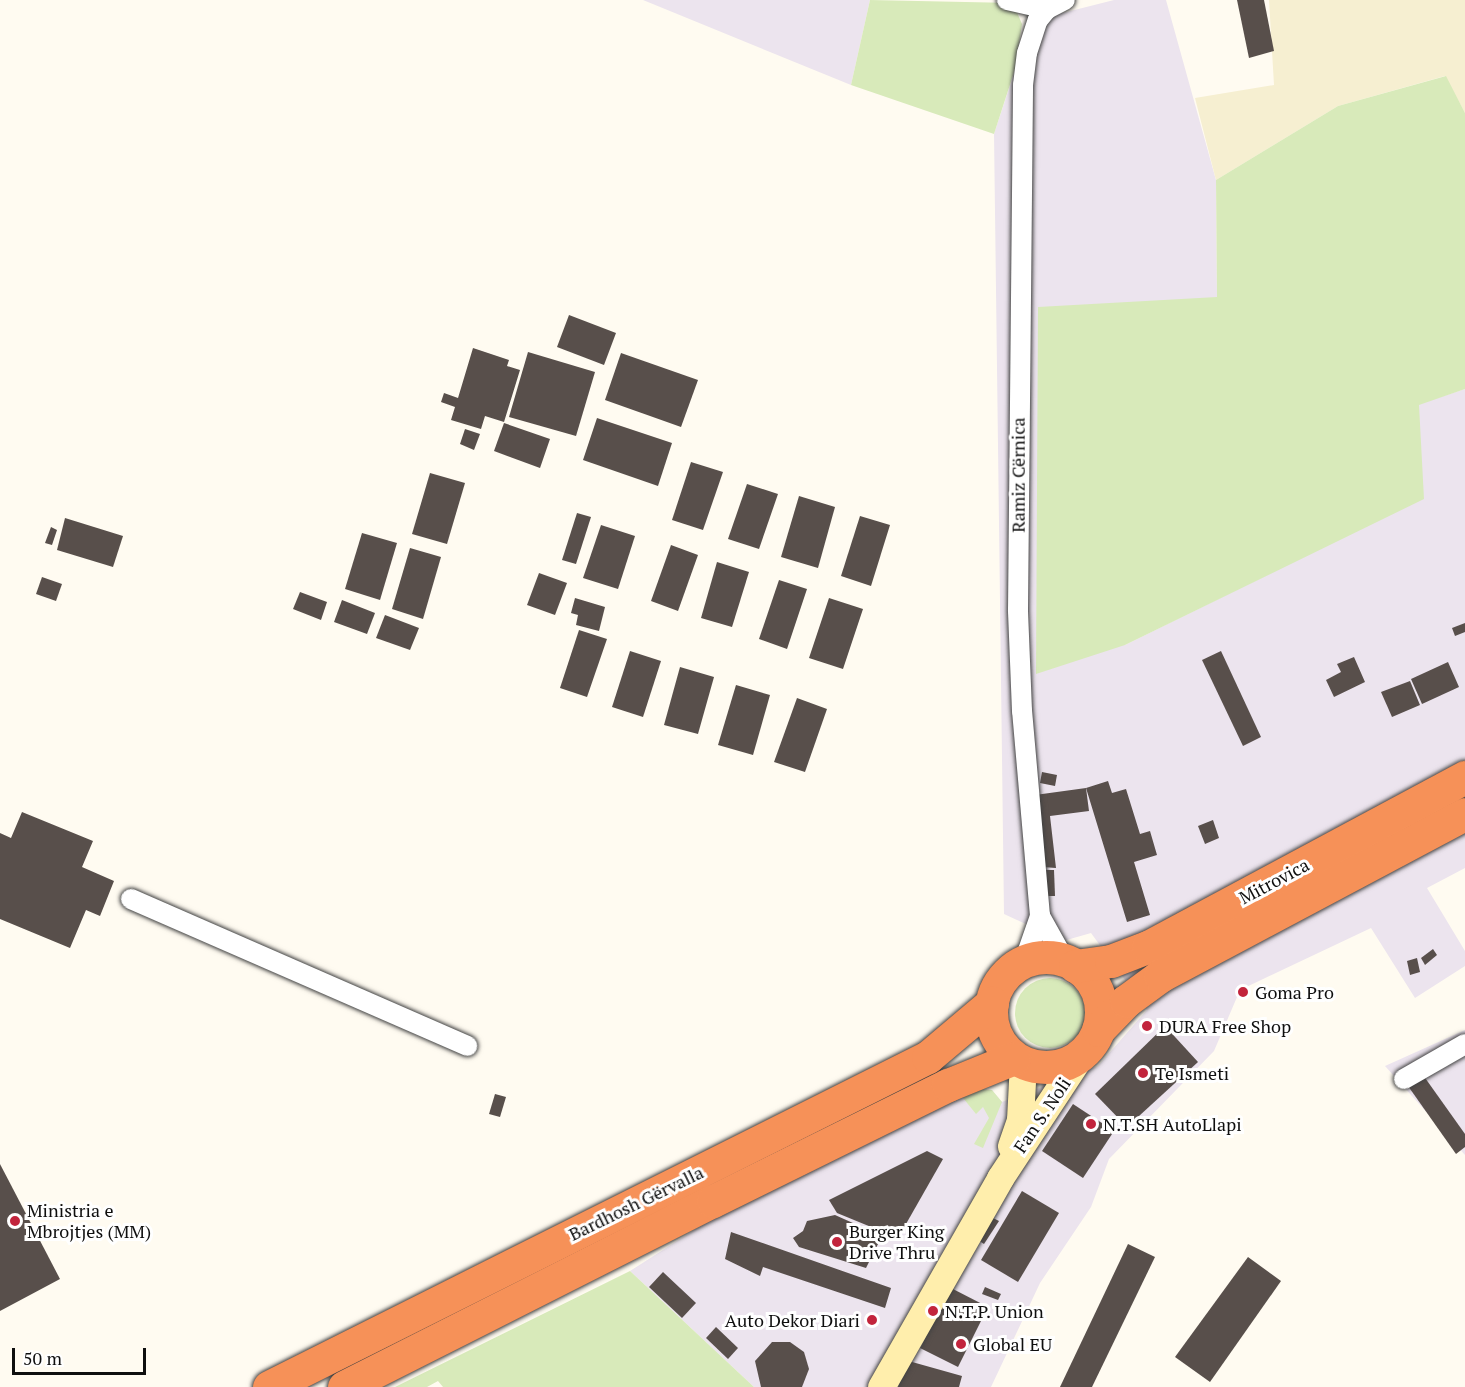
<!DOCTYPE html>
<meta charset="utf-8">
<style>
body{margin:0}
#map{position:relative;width:1465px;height:1387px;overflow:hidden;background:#fffbf1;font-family:"PT Serif",serif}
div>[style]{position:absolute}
.industrial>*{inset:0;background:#ece4ee}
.farmland>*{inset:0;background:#f6efd1}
.green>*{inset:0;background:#d8eaba}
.round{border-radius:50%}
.building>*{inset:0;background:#584f4b}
.roads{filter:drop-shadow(0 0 2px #424242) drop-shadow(0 0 2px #424242)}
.street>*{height:20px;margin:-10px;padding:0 10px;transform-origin:10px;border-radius:10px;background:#fff}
.secondary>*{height:27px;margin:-13.5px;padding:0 13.5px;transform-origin:13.5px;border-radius:13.5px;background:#ffeeac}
.highway>*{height:33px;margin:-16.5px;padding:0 16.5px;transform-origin:16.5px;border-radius:16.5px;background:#f69158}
.highway>.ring{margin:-16.5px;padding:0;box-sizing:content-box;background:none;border:33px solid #f69158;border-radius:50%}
.dots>*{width:16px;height:16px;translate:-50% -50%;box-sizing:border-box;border:3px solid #fff;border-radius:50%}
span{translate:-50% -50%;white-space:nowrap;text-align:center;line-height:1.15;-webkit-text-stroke:6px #fff;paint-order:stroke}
.street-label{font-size:18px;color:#0f0f0f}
.poi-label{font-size:18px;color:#0f0f0f}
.left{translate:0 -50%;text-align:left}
.right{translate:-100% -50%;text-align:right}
.scale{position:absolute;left:12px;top:1348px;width:134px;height:27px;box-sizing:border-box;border:3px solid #0f0f0f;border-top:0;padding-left:8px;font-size:18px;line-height:21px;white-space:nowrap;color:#0f0f0f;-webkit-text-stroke:4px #fff;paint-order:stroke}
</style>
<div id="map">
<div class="industrial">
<div style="clip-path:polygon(643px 0,870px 0,851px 85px)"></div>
<div style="clip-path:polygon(1114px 0,1166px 0,1216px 180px,1217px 297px,1125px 645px,1293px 562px,1419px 404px,1465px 389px,1465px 868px,1427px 888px,1465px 951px,1465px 966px,1415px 998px,1371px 928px,1240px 990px,1214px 1051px,1109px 1159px,1091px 1207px,1040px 1283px,991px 1387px,754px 1387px,630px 1271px,738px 1202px,968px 1088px,992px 1090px,1002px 1102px,1098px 1066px,1147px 1010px,1091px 933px,1063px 941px,1004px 914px,994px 134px,1031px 21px)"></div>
<div style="clip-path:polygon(1465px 1030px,1465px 1155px,1385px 1066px)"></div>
</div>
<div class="farmland">
<div style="clip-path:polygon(1269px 0,1465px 0,1465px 113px,1445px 76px,1338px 106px,1216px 180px,1195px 98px,1274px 85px)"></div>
</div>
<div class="green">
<div style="clip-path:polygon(870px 0,1013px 3px,1022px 24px,1015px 69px,994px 134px,851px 85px)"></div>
<div style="clip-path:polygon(1446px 76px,1465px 113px,1465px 389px,1419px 405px,1424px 499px,1125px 645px,1036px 674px,1038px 307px,1217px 297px,1216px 180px,1338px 106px)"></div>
<div class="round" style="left:1015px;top:978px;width:70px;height:70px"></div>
<div style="clip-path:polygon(968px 1088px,992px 1090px,1002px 1102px,983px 1148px,974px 1144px,989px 1118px,983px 1107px,976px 1114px,959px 1093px)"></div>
<div style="clip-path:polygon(630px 1271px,754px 1387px,443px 1387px,438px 1381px,427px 1387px,395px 1387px)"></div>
</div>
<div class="building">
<div style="clip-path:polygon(1237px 0,1264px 0,1274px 51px,1249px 58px)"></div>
<div style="clip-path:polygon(569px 315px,616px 333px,604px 365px,557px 347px)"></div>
<div style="clip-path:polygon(473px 348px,509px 360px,507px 366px,520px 370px,504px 422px,485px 416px,481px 429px,451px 420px,455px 407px,441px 402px,444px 393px,458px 398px)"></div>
<div style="clip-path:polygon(528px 352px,595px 372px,576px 436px,509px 417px)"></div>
<div style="clip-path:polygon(621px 353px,698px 380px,681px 427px,605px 400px)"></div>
<div style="clip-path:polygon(597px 418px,672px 443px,658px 486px,583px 460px)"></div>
<div style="clip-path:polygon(504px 423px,550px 439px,540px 468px,494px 451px)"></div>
<div style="clip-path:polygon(465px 429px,480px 434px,474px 450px,460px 444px)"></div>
<div style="clip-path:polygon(691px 462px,723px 472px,703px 530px,672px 520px)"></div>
<div style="clip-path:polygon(430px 473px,465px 483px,447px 544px,412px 534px)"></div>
<div style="clip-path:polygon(747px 484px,778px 494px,759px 549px,728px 539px)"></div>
<div style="clip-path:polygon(799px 496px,835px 507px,818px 568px,781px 557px)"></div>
<div style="clip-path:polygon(577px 513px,591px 517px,576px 564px,562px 560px)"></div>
<div style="clip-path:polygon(860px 516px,890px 525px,871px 586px,841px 576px)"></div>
<div style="clip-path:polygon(65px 518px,123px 536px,113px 567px,57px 550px)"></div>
<div style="clip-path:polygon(601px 525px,635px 536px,618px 589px,583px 578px)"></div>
<div style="clip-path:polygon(51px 527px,57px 530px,52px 545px,45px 543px)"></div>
<div style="clip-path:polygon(362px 533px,397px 543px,380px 600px,345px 589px)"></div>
<div style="clip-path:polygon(671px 545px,698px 555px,678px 611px,651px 601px)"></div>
<div style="clip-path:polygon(410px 548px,441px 557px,423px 619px,392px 609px)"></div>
<div style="clip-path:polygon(717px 562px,749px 572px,732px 627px,701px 618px)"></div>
<div style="clip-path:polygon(539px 573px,567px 583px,555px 615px,527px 605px)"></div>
<div style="clip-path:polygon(42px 577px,62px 584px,56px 601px,36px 594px)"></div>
<div style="clip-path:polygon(779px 580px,807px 589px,787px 649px,759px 639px)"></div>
<div style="clip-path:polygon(300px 592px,327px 602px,321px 620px,293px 609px)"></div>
<div style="clip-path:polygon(575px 598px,605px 607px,599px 631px,576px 625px,578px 615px,571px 613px)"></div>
<div style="clip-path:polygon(829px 598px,863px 609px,843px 669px,809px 658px)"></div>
<div style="clip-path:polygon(342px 600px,375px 613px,367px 634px,334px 622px)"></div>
<div style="clip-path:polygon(385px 615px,419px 628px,410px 650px,376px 638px)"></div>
<div style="clip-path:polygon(1465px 623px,1465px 632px,1455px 636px,1452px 628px)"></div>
<div style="clip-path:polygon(579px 630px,607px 639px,587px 697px,560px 688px)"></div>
<div style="clip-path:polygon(630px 651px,661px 661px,643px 717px,612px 707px)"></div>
<div style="clip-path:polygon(1221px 651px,1261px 737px,1243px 746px,1202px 660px)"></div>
<div style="clip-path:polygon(1354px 657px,1365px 682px,1334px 697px,1326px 680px,1341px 672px,1337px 664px)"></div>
<div style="clip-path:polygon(1448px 662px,1459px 687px,1422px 704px,1411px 679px)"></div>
<div style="clip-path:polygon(680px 667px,714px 677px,698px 734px,664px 725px)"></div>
<div style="clip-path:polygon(1410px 681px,1420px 705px,1392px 717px,1381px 692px)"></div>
<div style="clip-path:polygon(736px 685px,770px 695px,753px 755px,718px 745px)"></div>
<div style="clip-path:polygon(797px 698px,827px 709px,805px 772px,774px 762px)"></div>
<div style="clip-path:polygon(1042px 772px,1057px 775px,1055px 786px,1040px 783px)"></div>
<div style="clip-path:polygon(1108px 781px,1112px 793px,1126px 789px,1140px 834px,1150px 831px,1157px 855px,1134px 862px,1150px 915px,1127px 922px,1086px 788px)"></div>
<div style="clip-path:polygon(1086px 788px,1089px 811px,1050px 816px,1056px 868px,1042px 867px,1035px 795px)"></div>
<div style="clip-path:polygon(22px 812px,93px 841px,82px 867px,114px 881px,100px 916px,86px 910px,70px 948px,0 919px,0 833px,11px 838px)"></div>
<div style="clip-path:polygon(1213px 820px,1219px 838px,1205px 844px,1198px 826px)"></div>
<div style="clip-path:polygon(1044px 870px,1054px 870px,1055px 896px,1045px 896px)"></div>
<div style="clip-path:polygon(1433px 949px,1437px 955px,1425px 965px,1421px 958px)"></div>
<div style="clip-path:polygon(1417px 958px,1420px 972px,1410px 975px,1407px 961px)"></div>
<div style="clip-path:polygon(1165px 1026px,1198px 1062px,1127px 1127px,1095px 1094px)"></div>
<div style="clip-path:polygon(1423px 1075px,1465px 1134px,1465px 1147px,1456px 1154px,1408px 1086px)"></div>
<div style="clip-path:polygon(495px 1094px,506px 1097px,500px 1117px,489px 1114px)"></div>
<div style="clip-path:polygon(1073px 1104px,1114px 1131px,1083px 1178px,1042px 1151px)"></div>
<div style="clip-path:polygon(927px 1151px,943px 1159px,898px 1238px,837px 1213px,829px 1200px)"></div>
<div style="clip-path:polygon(0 1164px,60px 1279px,0 1311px)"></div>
<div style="clip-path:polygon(1022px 1191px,1059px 1213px,1018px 1282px,981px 1260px)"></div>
<div style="clip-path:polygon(835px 1215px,882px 1236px,866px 1268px,799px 1247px,793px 1238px,803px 1231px,807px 1221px)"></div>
<div style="clip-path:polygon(989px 1216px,999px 1221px,984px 1244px,975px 1238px)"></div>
<div style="clip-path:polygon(731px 1232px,891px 1288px,885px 1308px,763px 1267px,760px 1276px,725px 1259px)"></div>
<div style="clip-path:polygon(1128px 1244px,1155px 1257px,1092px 1387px,1060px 1387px)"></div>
<div style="clip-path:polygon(1248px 1257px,1281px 1281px,1210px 1382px,1175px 1357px)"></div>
<div style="clip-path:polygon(663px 1272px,696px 1303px,682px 1318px,649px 1287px)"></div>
<div style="clip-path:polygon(985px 1287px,1001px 1294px,998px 1300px,982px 1294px)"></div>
<div style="clip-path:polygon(951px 1288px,988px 1307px,958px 1367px,920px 1348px)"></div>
<div style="clip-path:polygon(716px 1327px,738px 1348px,728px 1359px,706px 1338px)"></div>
<div style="clip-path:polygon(772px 1342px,790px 1342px,804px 1352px,809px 1369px,802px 1387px,761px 1387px,755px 1361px)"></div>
<div style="clip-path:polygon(905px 1360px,962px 1376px,959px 1387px,898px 1387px)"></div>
</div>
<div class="roads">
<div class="street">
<div style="left:1007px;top:0;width:41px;rotate:12.7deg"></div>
<div style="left:131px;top:899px;width:367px;rotate:23.6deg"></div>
<div style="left:1040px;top:916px;width:51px;rotate:60.9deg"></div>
<div style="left:1024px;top:962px;width:49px;rotate:-70.8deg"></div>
<div style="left:1040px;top:916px;width:206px;rotate:-95deg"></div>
<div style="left:1022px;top:711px;width:101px;rotate:-92.3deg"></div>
<div style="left:1018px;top:610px;width:525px;rotate:-89.45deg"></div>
<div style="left:1023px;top:85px;width:32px;rotate:-83deg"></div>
<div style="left:1027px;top:53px;width:35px;rotate:-72deg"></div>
<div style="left:1038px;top:20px;width:14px;rotate:-51deg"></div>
<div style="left:1047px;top:9px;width:20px;rotate:-27deg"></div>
<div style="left:1404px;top:1079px;width:70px;rotate:-29.8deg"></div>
</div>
<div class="secondary">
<div style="left:1011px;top:1146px;width:28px;rotate:-71deg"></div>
<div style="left:1020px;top:1120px;width:58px;rotate:-87deg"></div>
<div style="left:881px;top:1387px;width:241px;rotate:-60.3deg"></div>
<div style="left:1000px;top:1178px;width:151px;rotate:-56.6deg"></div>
</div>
<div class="highway">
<div class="ring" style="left:991px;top:957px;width:77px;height:77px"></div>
<div style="left:1075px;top:966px;width:36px;rotate:-8deg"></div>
<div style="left:1111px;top:961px;width:40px;rotate:-21deg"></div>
<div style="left:1148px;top:947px;width:360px;rotate:-28.2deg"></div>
<div style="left:1098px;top:1030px;width:40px;rotate:-46deg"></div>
<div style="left:1126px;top:1001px;width:42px;rotate:-36.3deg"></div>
<div style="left:1160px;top:976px;width:345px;rotate:-28deg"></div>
<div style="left:269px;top:1387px;width:737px;rotate:-26.6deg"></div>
<div style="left:928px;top:1057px;width:84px;rotate:-40.2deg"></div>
<div style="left:344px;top:1387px;width:413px;rotate:-26.8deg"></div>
<div style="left:713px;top:1201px;width:262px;rotate:-26.3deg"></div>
<div style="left:948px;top:1085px;width:71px;rotate:-22.2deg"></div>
</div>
</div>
<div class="dots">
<div style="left:1243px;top:992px;background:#c2243c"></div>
<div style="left:1147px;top:1026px;background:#c2243c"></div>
<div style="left:1143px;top:1073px;background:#c2243c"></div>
<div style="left:1091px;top:1124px;background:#c2243c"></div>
<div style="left:15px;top:1221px;background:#c2243c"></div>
<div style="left:837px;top:1242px;background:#c2243c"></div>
<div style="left:933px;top:1311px;background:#c2243c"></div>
<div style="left:872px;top:1320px;background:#c2243c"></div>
<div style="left:961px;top:1344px;background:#c2243c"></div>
</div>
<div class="street-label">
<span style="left:1018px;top:475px;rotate:-90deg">Ramiz Cërnica</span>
<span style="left:1274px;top:881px;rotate:-28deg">Mitrovica</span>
<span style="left:1042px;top:1115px;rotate:-56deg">Fan S. Noli</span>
<span style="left:636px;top:1203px;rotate:-26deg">Bardhosh Gërvalla</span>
</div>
<div class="poi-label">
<span class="left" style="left:1255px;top:992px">Goma Pro</span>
<span class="left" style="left:1159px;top:1026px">DURA Free Shop</span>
<span class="left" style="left:1155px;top:1073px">Te Ismeti</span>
<span class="left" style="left:1103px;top:1124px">N.T.SH AutoLlapi</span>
<span class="left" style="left:27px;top:1221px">Ministria e<br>Mbrojtjes (MM)</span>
<span class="left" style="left:849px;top:1242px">Burger King<br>Drive Thru</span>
<span class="left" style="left:945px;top:1311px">N.T.P. Union</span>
<span class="right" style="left:860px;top:1320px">Auto Dekor Diari</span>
<span class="left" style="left:973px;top:1344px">Global EU</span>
</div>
<div class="scale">50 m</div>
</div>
